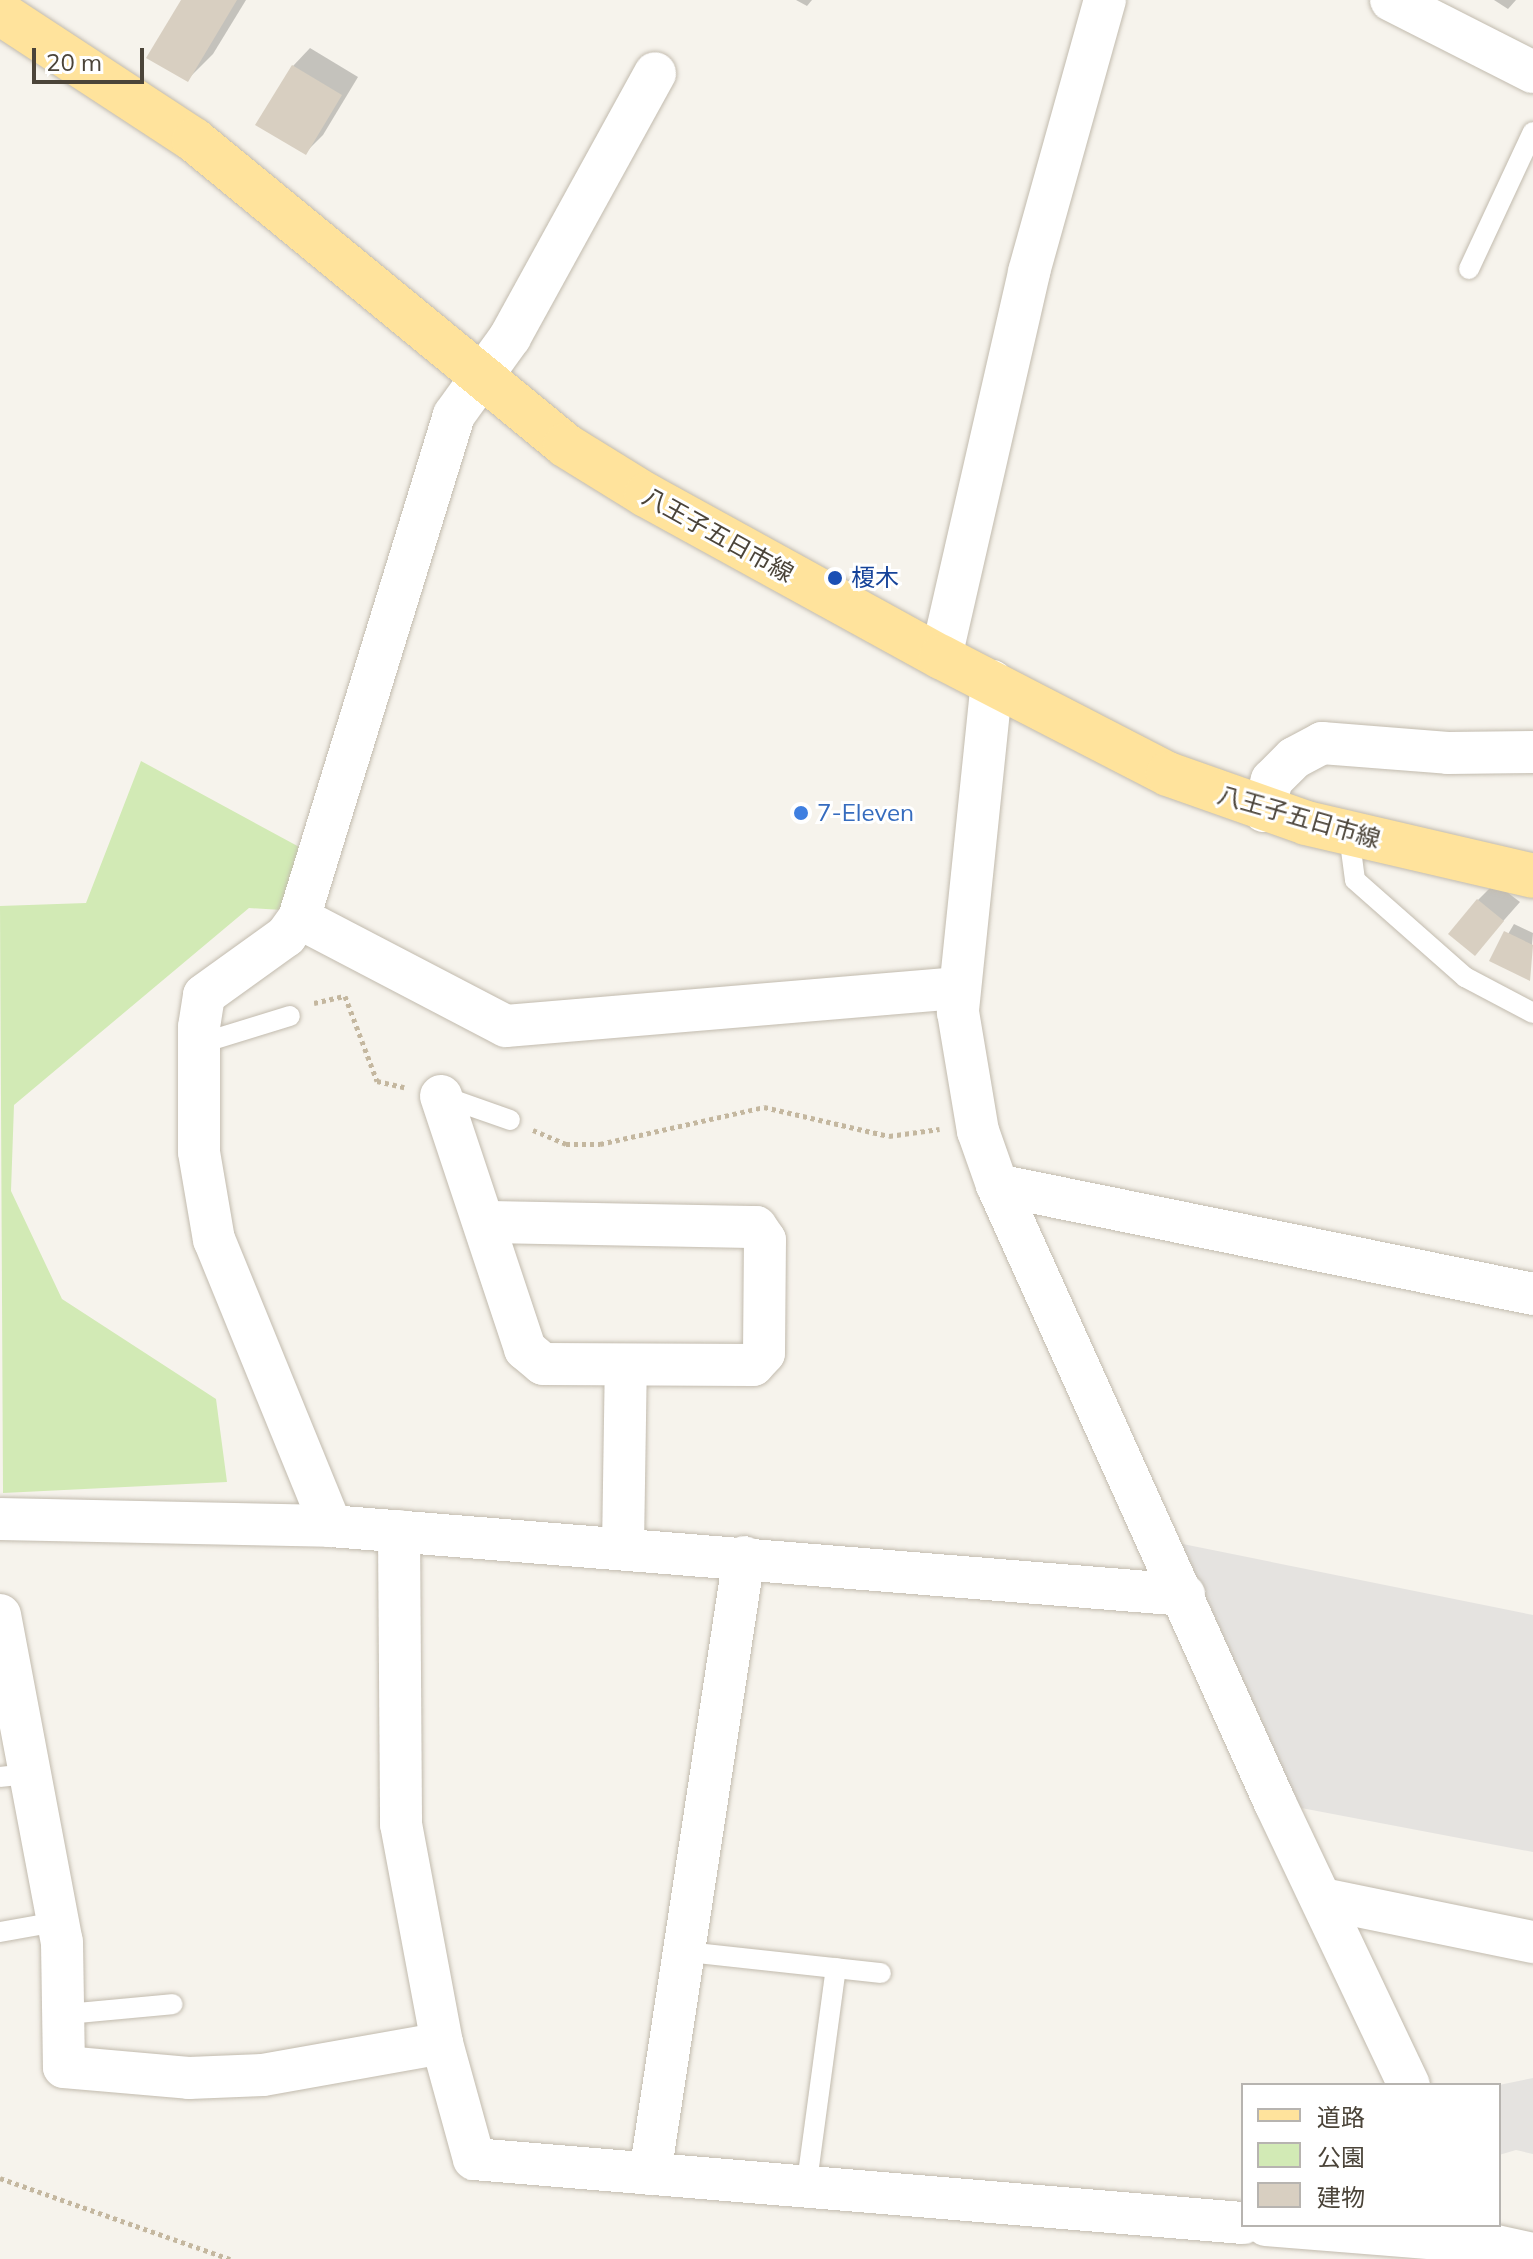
<!DOCTYPE html>
<meta charset="utf-8">
<style>
body{margin:0}
#map{position:relative;width:1533px;height:2259px;overflow:hidden;background:#f6f3ec;font-family:Mulish,"Noto Sans JP",sans-serif}
div>[style]{position:absolute}
.green>*{inset:0;background:#d2eab5}
.parking>*{inset:0;background:#e5e3e0}
.shadow>*{inset:0;background:#0003}
.building>*{inset:0;background:#d8cfc1}
.path>*{height:5px;margin-top:-2.5px;transform-origin:0;background:repeating-linear-gradient(90deg,#c4b79f 0 4px,transparent 0 8px)}
.roads{filter:drop-shadow(0 0 2px #c2bbae) drop-shadow(0 0 2px #c2bbae)}
.lane>*{height:20px;margin:-10px;padding:0 10px;transform-origin:10px;border-radius:10px;background:#fff}
.street>*{height:42px;margin:-21px;padding:0 21px;transform-origin:21px;border-radius:21px;background:#fff}
.primary>*{height:44px;margin:-22px;padding:0 22px;transform-origin:22px;border-radius:22px;background:#ffe39c}
.dots>*{width:22px;height:22px;translate:-50% -50%;box-sizing:border-box;border:4px solid #fff;border-radius:50%}
span{translate:-50% -50%;white-space:nowrap;text-align:center;line-height:1.15;-webkit-text-stroke:6px #fff;paint-order:stroke}
.street-label{font-size:24px;color:#4b4439}
.transit-label{font-size:24px;color:#164399}
.left{translate:0 -50%;text-align:left}
.shop-label{font-size:24px;color:#366cbe}
.legend{position:absolute;left:1241px;top:2083px;width:260px;height:144px;box-sizing:border-box;background:#fff;border:2px solid #b7b4b0;margin:0;padding:10px 14px;list-style:none;font-size:24px;color:#4b4439}
.legend li{display:flex;align-items:center;gap:16px;height:40px}
.legend b{width:40px;border:2px solid #b7b4b0}
.scale{position:absolute;left:32px;top:48px;width:112px;height:36px;box-sizing:border-box;border:4px solid #4b4439;border-top:0;padding-left:10px;font-size:24px;line-height:28px;white-space:nowrap;color:#4b4439;-webkit-text-stroke:6px #fff;paint-order:stroke}
</style>
<div id="map">
<div class="green">
<div style="clip-path:polygon(141px 761px,303px 849px,282px 910px,249px 908px,14px 1105px,11px 1191px,62px 1299px,216px 1399px,227px 1482px,3px 1493px,0 906px,86px 903px)"></div>
</div>
<div class="parking">
<div style="clip-path:polygon(1158px 1539px,1533px 1615px,1533px 1852px,1275px 1803px)"></div>
<div style="clip-path:polygon(1533px 2078px,1533px 2154px,1516px 2150px,1499px 2155px,1499px 2085px)"></div>
</div>
<div class="shadow">
<div style="clip-path:polygon(183px 0,246px 0,213px 54px,187px 80px)"></div>
<div style="clip-path:polygon(796px 0,812px 0,807px 6px)"></div>
<div style="clip-path:polygon(1494px 0,1516px 0,1508px 9px)"></div>
<div style="clip-path:polygon(310px 48px,358px 77px,323px 135px,306px 152px,293px 66px)"></div>
<div style="clip-path:polygon(1495px 883px,1520px 902px,1475px 953px,1478px 900px)"></div>
<div style="clip-path:polygon(1514px 924px,1533px 933px,1529px 979px,1492px 961px)"></div>
</div>
<div class="building">
<div style="clip-path:polygon(181px 0,237px 0,188px 82px,146px 58px)"></div>
<div style="clip-path:polygon(292px 65px,342px 95px,306px 155px,255px 125px)"></div>
<div style="clip-path:polygon(1477px 899px,1504px 921px,1475px 956px,1448px 934px)"></div>
<div style="clip-path:polygon(1504px 931px,1533px 945px,1530px 981px,1489px 961px)"></div>
</div>
<div class="path">
<div style="left:314px;top:1003px;width:32px;rotate:-13deg"></div>
<div style="left:345px;top:996px;width:91px;rotate:69.4deg"></div>
<div style="left:377px;top:1081px;width:28px;rotate:13deg"></div>
<div style="left:533px;top:1130px;width:36px;rotate:23deg"></div>
<div style="left:566px;top:1144px;width:34px"></div>
<div style="left:600px;top:1144px;width:168px;rotate:-12.7deg"></div>
<div style="left:764px;top:1107px;width:128px;rotate:13.1deg"></div>
<div style="left:889px;top:1136px;width:51px;rotate:-7.8deg"></div>
<div style="left:0;top:2178px;width:244px;rotate:19.4deg"></div>
</div>
<div class="roads">
<div class="lane">
<div style="left:1469px;top:269px;width:151px;rotate:-65deg"></div>
<div style="left:1349px;top:835px;width:45px;rotate:82.4deg"></div>
<div style="left:1355px;top:880px;width:147px;rotate:41.4deg"></div>
<div style="left:1465px;top:977px;width:77px;rotate:27.9deg"></div>
<div style="left:199px;top:1044px;width:95px;rotate:-17.1deg"></div>
<div style="left:442px;top:1096px;width:72px;rotate:19.4deg"></div>
<div style="left:0;top:1777px;width:29px;rotate:-6deg"></div>
<div style="left:0;top:1932px;width:57px;rotate:-10.1deg"></div>
<div style="left:687px;top:1952px;width:195px;rotate:6.2deg"></div>
<div style="left:66px;top:2014px;width:107px;rotate:-5.3deg"></div>
<div style="left:806px;top:2189px;width:223px;rotate:-82.3deg"></div>
</div>
<div class="street">
<div style="left:1391px;top:0;width:159px;rotate:26.9deg"></div>
<div style="left:941px;top:657px;width:395px;rotate:-77.1deg"></div>
<div style="left:1029px;top:272px;width:282px;rotate:-74.4deg"></div>
<div style="left:992px;top:681px;width:333px;rotate:95.9deg"></div>
<div style="left:958px;top:1012px;width:121px;rotate:80.5deg"></div>
<div style="left:978px;top:1131px;width:57px;rotate:70.6deg"></div>
<div style="left:997px;top:1185px;width:678px;rotate:65.78deg"></div>
<div style="left:1275px;top:1803px;width:312px;rotate:64.6deg"></div>
<div style="left:1264px;top:811px;width:32px;rotate:-76deg"></div>
<div style="left:1272px;top:780px;width:31px;rotate:-45deg"></div>
<div style="left:1294px;top:758px;width:32px;rotate:-28deg"></div>
<div style="left:1322px;top:743px;width:126px;rotate:4.5deg"></div>
<div style="left:1448px;top:753px;width:85px;rotate:-0.7deg"></div>
<div style="left:299px;top:918px;width:233px;rotate:27.6deg"></div>
<div style="left:506px;top:1026px;width:455px;rotate:-4.8deg"></div>
<div style="left:441px;top:1096px;width:267px;rotate:71.6deg"></div>
<div style="left:525px;top:1349px;width:23px;rotate:40deg"></div>
<div style="left:543px;top:1364px;width:210px;rotate:0.3deg"></div>
<div style="left:753px;top:1365px;width:16px;rotate:-47deg"></div>
<div style="left:764px;top:1353px;width:113px;rotate:-89.5deg"></div>
<div style="left:765px;top:1240px;width:16px;rotate:-125deg"></div>
<div style="left:756px;top:1227px;width:271px;rotate:-178.9deg"></div>
<div style="left:997px;top:1185px;width:547px;rotate:11.49deg"></div>
<div style="left:0;top:1519px;width:331px;rotate:1.2deg"></div>
<div style="left:331px;top:1526px;width:856px;rotate:4.62deg"></div>
<div style="left:331px;top:1526px;width:309px;rotate:-112.2deg"></div>
<div style="left:214px;top:1240px;width:89px;rotate:-99.7deg"></div>
<div style="left:199px;top:1152px;width:125px;rotate:-90deg"></div>
<div style="left:199px;top:1027px;width:32px;rotate:-81deg"></div>
<div style="left:204px;top:995px;width:101px;rotate:-35.7deg"></div>
<div style="left:286px;top:936px;width:22px;rotate:-54deg"></div>
<div style="left:299px;top:918px;width:526px;rotate:-72.87deg"></div>
<div style="left:454px;top:415px;width:96px;rotate:-54.3deg"></div>
<div style="left:510px;top:337px;width:301px;rotate:-61.2deg"></div>
<div style="left:399px;top:1531px;width:293px;rotate:89.6deg"></div>
<div style="left:401px;top:1824px;width:223px;rotate:79.4deg"></div>
<div style="left:442px;top:2043px;width:120px;rotate:74.6deg"></div>
<div style="left:474px;top:2159px;width:772px;rotate:4.76deg"></div>
<div style="left:623px;top:1547px;width:181px;rotate:-89.1deg"></div>
<div style="left:0;top:1615px;width:333px;rotate:79.3deg"></div>
<div style="left:62px;top:1942px;width:125px;rotate:89.1deg"></div>
<div style="left:64px;top:2067px;width:125px;rotate:5deg"></div>
<div style="left:189px;top:2078px;width:74px;rotate:-2.3deg"></div>
<div style="left:263px;top:2075px;width:182px;rotate:-10.1deg"></div>
<div style="left:1323px;top:1899px;width:214px;rotate:11.6deg"></div>
<div style="left:650px;top:2174px;width:624px;rotate:-81.34deg"></div>
<div style="left:1266px;top:2225px;width:213px;rotate:4.6deg"></div>
<div style="left:1478px;top:2242px;width:56px;rotate:12.3deg"></div>
</div>
<div class="primary">
<div style="left:0;top:13px;width:232px;rotate:33.2deg"></div>
<div style="left:194px;top:140px;width:480px;rotate:39.4deg"></div>
<div style="left:565px;top:445px;width:95px;rotate:31.7deg"></div>
<div style="left:646px;top:495px;width:337px;rotate:28.8deg"></div>
<div style="left:941px;top:657px;width:255px;rotate:27.3deg"></div>
<div style="left:1168px;top:774px;width:146px;rotate:19.5deg"></div>
<div style="left:1306px;top:823px;width:233px;rotate:13.1deg"></div>
</div>
</div>
<div class="dots">
<div style="left:835px;top:578px;background:#1a4fb4"></div>
<div style="left:801px;top:813px;background:#3f7fe0"></div>
</div>
<div class="street-label">
<span style="left:718px;top:535px;rotate:29deg">八王子五日市線</span>
<span style="left:1299px;top:817px;rotate:16deg">八王子五日市線</span>
</div>
<div class="transit-label">
<span class="left" style="left:851px;top:578px">榎木</span>
</div>
<div class="shop-label">
<span class="left" style="left:817px;top:813px">7-Eleven</span>
</div>
<ul class="legend">
<li><b style="height:10px;background:#ffe39c"></b>道路</li>
<li><b style="height:22px;background:#d2eab5"></b>公園</li>
<li><b style="height:22px;background:#d8cfc1"></b>建物</li>
</ul>
<div class="scale">20 m</div>
</div>
